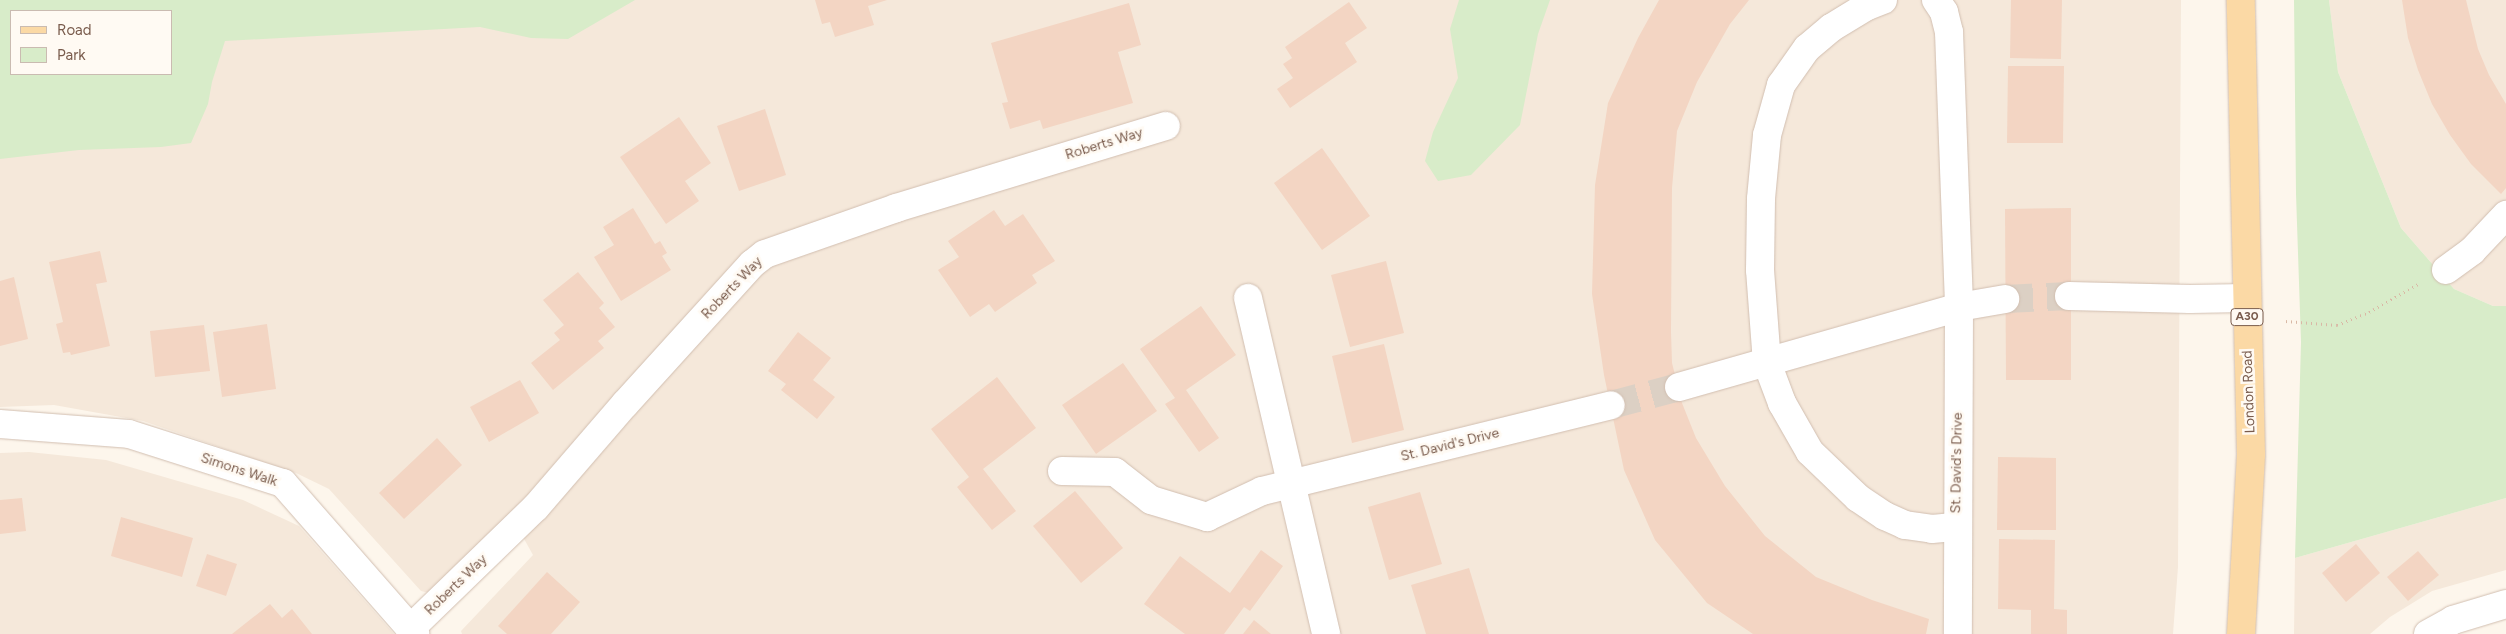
<!DOCTYPE html>
<style>
body{margin:0}
#map{position:relative;width:2506px;height:634px;overflow:hidden;background:#fdf6ec;font-family:Figtree,sans-serif}
div>[style]{position:absolute}
.residential>*{inset:0;background:#f5e8da}
.green>*{inset:0;background:#d8ecc9}
.building>*{inset:0;background:#f3d5c3}
.minor-tunnel>*{height:28px;margin-top:-14px;transform-origin:0;background:repeating-linear-gradient(90deg,#dcd0c4 0 28px,transparent 0 42px)}
.path>*{height:3px;margin-top:-1.5px;transform-origin:0;background:repeating-linear-gradient(90deg,#d9b8a5 0 1px,transparent 0 5px)}
.roads{filter:drop-shadow(0 0 1px #d1beb0) drop-shadow(0 0 1px #d1beb0)}
.minor>*{height:28px;margin:-14px;padding:0 14px;transform-origin:14px;border-radius:14px;background:#fff}
.major>*{height:28px;margin:-14px;padding:0 14px;transform-origin:14px;border-radius:14px;background:#fbd9a5}
span{translate:-50% -50%;white-space:nowrap;text-align:center;line-height:1.15;-webkit-text-stroke:5px #fffaf3;paint-order:stroke}
.shield-label span{padding:1px 4px;background:#fffaf3;border:1px solid;border-radius:4px;-webkit-text-stroke-width:0}
.shield-label{font-size:12px;color:#7a5c4d;font-weight:700}
.street-label{font-size:14px;color:#7a5c4d}
.legend{position:absolute;left:10px;top:10px;width:162px;height:65px;box-sizing:border-box;background:#fffaf3;border:1px solid #cabbb1;margin:0;padding:6px 9px;list-style:none;font-size:15px;color:#7a5c4d}
.legend li{display:flex;align-items:center;gap:10px;height:25px}
.legend b{width:25px;border:1px solid #cabbb1}
</style>
<div id="map">
<div class="residential">
<div style="clip-path:polygon(607px 0,2181px 0,2178px 567px,2173px 634px,462px 634px,461px 631px,533px 555px,513px 519px,433px 594px,421px 591px,329px 489px,296px 473px,143px 421px,54px 405px,0 407px,0 15px,11px 74px,171px 74px,171px 11px)"></div>
<div style="clip-path:polygon(2329px 0,2506px 0,2506px 306px,2493px 306px,2454px 289px,2401px 228px,2338px 72px)"></div>
<div style="clip-path:polygon(29px 452px,106px 460px,243px 500px,299px 526px,394px 634px,0 634px,0 453px)"></div>
<div style="clip-path:polygon(2506px 498px,2506px 570px,2432px 591px,2390px 617px,2370px 634px,2294px 634px,2295px 558px)"></div>
</div>
<div class="green">
<div style="clip-path:polygon(evenodd,0 0,635px 0,568px 39px,531px 38px,480px 27px,225px 41px,212px 82px,208px 104px,191px 143px,161px 147px,79px 150px,0 159px,0 0,171px 11px,171px 74px,11px 74px,11px 11px,171px 11px)"></div>
<div style="clip-path:polygon(1459px 0,1550px 0,1538px 34px,1520px 125px,1471px 175px,1438px 181px,1425px 161px,1433px 132px,1458px 78px,1450px 29px)"></div>
<div style="clip-path:polygon(2294px 0,2329px 0,2338px 72px,2401px 228px,2454px 289px,2493px 306px,2506px 306px,2506px 498px,2295px 558px,2301px 342px,2296px 194px)"></div>
</div>
<div class="building">
<div style="clip-path:polygon(815px 0,887px 0,868px 6px,874px 25px,835px 37px,830px 22px,822px 24px)"></div>
<div style="clip-path:polygon(1659px 0,1749px 0,1730px 24px,1697px 82px,1677px 131px,1672px 188px,1671px 332px,1672px 363px,1682px 403px,1696px 438px,1725px 486px,1765px 536px,1816px 577px,1872px 600px,1929px 619px,1926px 634px,1753px 634px,1707px 603px,1655px 540px,1624px 470px,1604px 375px,1592px 294px,1595px 185px,1608px 103px,1638px 38px)"></div>
<div style="clip-path:polygon(2011px 0,2062px 0,2061px 59px,2010px 58px)"></div>
<div style="clip-path:polygon(2402px 0,2466px 0,2478px 49px,2489px 75px,2506px 104px,2506px 188px,2501px 194px,2471px 164px,2450px 135px,2432px 104px,2418px 70px,2408px 38px)"></div>
<div style="clip-path:polygon(1349px 2px,1367px 28px,1345px 43px,1357px 62px,1290px 108px,1277px 89px,1293px 78px,1283px 64px,1292px 58px,1285px 47px)"></div>
<div style="clip-path:polygon(1129px 3px,1141px 45px,1118px 52px,1133px 103px,1043px 129px,1040px 120px,1010px 129px,1002px 103px,1008px 102px,991px 43px)"></div>
<div style="clip-path:polygon(2008px 66px,2064px 66px,2063px 143px,2007px 143px)"></div>
<div style="clip-path:polygon(765px 109px,786px 175px,739px 191px,717px 126px)"></div>
<div style="clip-path:polygon(679px 117px,711px 163px,685px 181px,699px 201px,666px 224px,620px 157px)"></div>
<div style="clip-path:polygon(1322px 148px,1370px 216px,1322px 250px,1274px 183px)"></div>
<div style="clip-path:polygon(633px 208px,655px 244px,660px 241px,667px 253px,662px 256px,671px 270px,621px 301px,594px 257px,614px 245px,603px 227px)"></div>
<div style="clip-path:polygon(2071px 208px,2071px 380px,2006px 380px,2005px 209px)"></div>
<div style="clip-path:polygon(994px 210px,1005px 226px,1023px 214px,1055px 261px,1032px 275px,1037px 283px,995px 312px,989px 304px,970px 317px,938px 270px,959px 257px,948px 241px)"></div>
<div style="clip-path:polygon(100px 251px,107px 282px,96px 284px,110px 346px,71px 355px,70px 352px,63px 353px,56px 324px,63px 322px,49px 262px)"></div>
<div style="clip-path:polygon(1386px 261px,1404px 333px,1350px 347px,1331px 275px)"></div>
<div style="clip-path:polygon(578px 272px,604px 303px,599px 308px,615px 327px,598px 341px,604px 348px,553px 390px,531px 363px,560px 340px,554px 333px,564px 325px,543px 300px)"></div>
<div style="clip-path:polygon(14px 277px,28px 339px,0 346px,0 281px)"></div>
<div style="clip-path:polygon(1201px 306px,1236px 355px,1186px 390px,1219px 438px,1199px 452px,1165px 404px,1175px 398px,1140px 349px)"></div>
<div style="clip-path:polygon(267px 324px,276px 389px,222px 397px,213px 332px)"></div>
<div style="clip-path:polygon(204px 325px,210px 371px,155px 377px,150px 331px)"></div>
<div style="clip-path:polygon(798px 332px,831px 358px,813px 380px,835px 397px,817px 419px,781px 390px,786px 384px,768px 371px)"></div>
<div style="clip-path:polygon(1384px 344px,1404px 430px,1352px 443px,1332px 356px)"></div>
<div style="clip-path:polygon(1123px 363px,1157px 411px,1096px 454px,1062px 405px)"></div>
<div style="clip-path:polygon(997px 377px,1036px 428px,983px 469px,1016px 511px,992px 530px,957px 487px,969px 477px,931px 429px)"></div>
<div style="clip-path:polygon(520px 380px,539px 413px,489px 442px,470px 407px)"></div>
<div style="clip-path:polygon(437px 438px,462px 465px,404px 519px,379px 493px)"></div>
<div style="clip-path:polygon(1998px 457px,2056px 458px,2056px 530px,1997px 530px)"></div>
<div style="clip-path:polygon(1075px 491px,1123px 548px,1081px 583px,1033px 526px)"></div>
<div style="clip-path:polygon(1420px 492px,1442px 564px,1389px 580px,1368px 507px)"></div>
<div style="clip-path:polygon(22px 498px,26px 531px,0 534px,0 500px)"></div>
<div style="clip-path:polygon(121px 517px,193px 538px,182px 577px,111px 556px)"></div>
<div style="clip-path:polygon(1999px 539px,2055px 540px,2054px 609px,2067px 610px,2067px 634px,2031px 634px,2031px 610px,1998px 609px)"></div>
<div style="clip-path:polygon(2356px 544px,2380px 573px,2346px 602px,2322px 573px)"></div>
<div style="clip-path:polygon(1261px 550px,1283px 566px,1250px 611px,1244px 607px,1224px 634px,1185px 634px,1144px 604px,1180px 556px,1230px 593px)"></div>
<div style="clip-path:polygon(2418px 551px,2439px 575px,2408px 601px,2387px 577px)"></div>
<div style="clip-path:polygon(207px 554px,237px 564px,226px 596px,196px 586px)"></div>
<div style="clip-path:polygon(1469px 568px,1489px 634px,1426px 634px,1411px 585px)"></div>
<div style="clip-path:polygon(547px 572px,580px 602px,551px 634px,507px 634px,498px 626px)"></div>
<div style="clip-path:polygon(270px 604px,282px 618px,292px 609px,312px 634px,232px 634px)"></div>
<div style="clip-path:polygon(1254px 620px,1271px 634px,1243px 634px)"></div>
</div>
<div class="minor-tunnel">
<div style="left:2005px;top:299px;width:64px;rotate:-2.7deg"></div>
<div style="left:1611px;top:405px;width:70px;rotate:-14.8deg"></div>
</div>
<div class="path">
<div style="left:2286px;top:321px;width:51px;rotate:4.5deg"></div>
<div style="left:2337px;top:325px;width:35px;rotate:-22deg"></div>
<div style="left:2369px;top:312px;width:56px;rotate:-29.7deg"></div>
</div>
<div class="roads">
<div class="minor">
<div style="left:1883px;top:0;width:17px;rotate:159deg"></div>
<div style="left:1867px;top:6px;width:42px;rotate:148.6deg"></div>
<div style="left:1831px;top:28px;width:31px;rotate:140deg"></div>
<div style="left:1807px;top:48px;width:45px;rotate:125.1deg"></div>
<div style="left:1781px;top:85px;width:52px;rotate:105.6deg"></div>
<div style="left:1767px;top:135px;width:64px;rotate:95.4deg"></div>
<div style="left:1761px;top:199px;width:71px;rotate:90.8deg"></div>
<div style="left:1760px;top:270px;width:93px;rotate:85.7deg"></div>
<div style="left:1767px;top:363px;width:43px;rotate:69.4deg"></div>
<div style="left:1782px;top:403px;width:56px;rotate:60.3deg"></div>
<div style="left:1810px;top:452px;width:66px;rotate:43.8deg"></div>
<div style="left:1858px;top:498px;width:32px;rotate:34deg"></div>
<div style="left:1885px;top:516px;width:22px;rotate:24deg"></div>
<div style="left:1905px;top:525px;width:27px;rotate:8deg"></div>
<div style="left:1932px;top:529px;width:25px;rotate:-5deg"></div>
<div style="left:1936px;top:0;width:14px;rotate:56deg"></div>
<div style="left:1944px;top:12px;width:21px;rotate:76deg"></div>
<div style="left:1949px;top:32px;width:275px;rotate:87.9deg"></div>
<div style="left:1959px;top:307px;width:327px;rotate:90.2deg"></div>
<div style="left:2446px;top:270px;width:32px;rotate:-36deg"></div>
<div style="left:2472px;top:251px;width:50px;rotate:-46.6deg"></div>
<div style="left:2069px;top:296px;width:121px;rotate:1.4deg"></div>
<div style="left:2190px;top:299px;width:56px;rotate:-1deg"></div>
<div style="left:1248px;top:298px;width:345px;rotate:76.9deg"></div>
<div style="left:1679px;top:387px;width:291px;rotate:-15.9deg"></div>
<div style="left:1959px;top:307px;width:47px;rotate:-9.9deg"></div>
<div style="left:0;top:424px;width:129px;rotate:4.4deg"></div>
<div style="left:129px;top:434px;width:162px;rotate:17.7deg"></div>
<div style="left:283px;top:483px;width:201px;rotate:48.8deg"></div>
<div style="left:1062px;top:471px;width:53px;rotate:1.1deg"></div>
<div style="left:1115px;top:472px;width:46px;rotate:37.9deg"></div>
<div style="left:1151px;top:500px;width:59px;rotate:16.9deg"></div>
<div style="left:1207px;top:517px;width:61px;rotate:-25.3deg"></div>
<div style="left:1262px;top:491px;width:359px;rotate:-13.8deg"></div>
<div style="left:410px;top:629px;width:175px;rotate:-44.1deg"></div>
<div style="left:536px;top:507px;width:136px;rotate:-49.2deg"></div>
<div style="left:625px;top:404px;width:189px;rotate:-47.8deg"></div>
<div style="left:752px;top:264px;width:16px;rotate:-38deg"></div>
<div style="left:765px;top:254px;width:139px;rotate:-19.3deg"></div>
<div style="left:896px;top:208px;width:282px;rotate:-16.9deg"></div>
<div style="left:2428px;top:634px;width:29px;rotate:-29deg"></div>
<div style="left:2453px;top:620px;width:55px;rotate:-16.8deg"></div>
</div>
<div class="major">
<div style="left:2241px;top:634px;width:180px;rotate:-86.8deg"></div>
<div style="left:2251px;top:454px;width:454px;rotate:-91.3deg"></div>
</div>
</div>
<div class="shield-label">
<span style="left:2247px;top:317px">A30</span>
</div>
<div class="street-label">
<span style="left:1104px;top:144px;rotate:-17deg">Roberts Way</span>
<span style="left:732px;top:288px;rotate:-46deg">Roberts Way</span>
<span style="left:2249px;top:392px;rotate:-92deg">London Road</span>
<span style="left:1450px;top:445px;rotate:-14deg">St. David's Drive</span>
<span style="left:1957px;top:463px;rotate:-89deg">St. David's Drive</span>
<span style="left:239px;top:470px;rotate:18deg">Simons Walk</span>
<span style="left:456px;top:585px;rotate:-44deg">Roberts Way</span>
</div>
<ul class="legend">
<li><b style="height:6px;background:#fbd9a5"></b>Road</li>
<li><b style="height:14px;background:#d8ecc9"></b>Park</li>
</ul>
</div>
